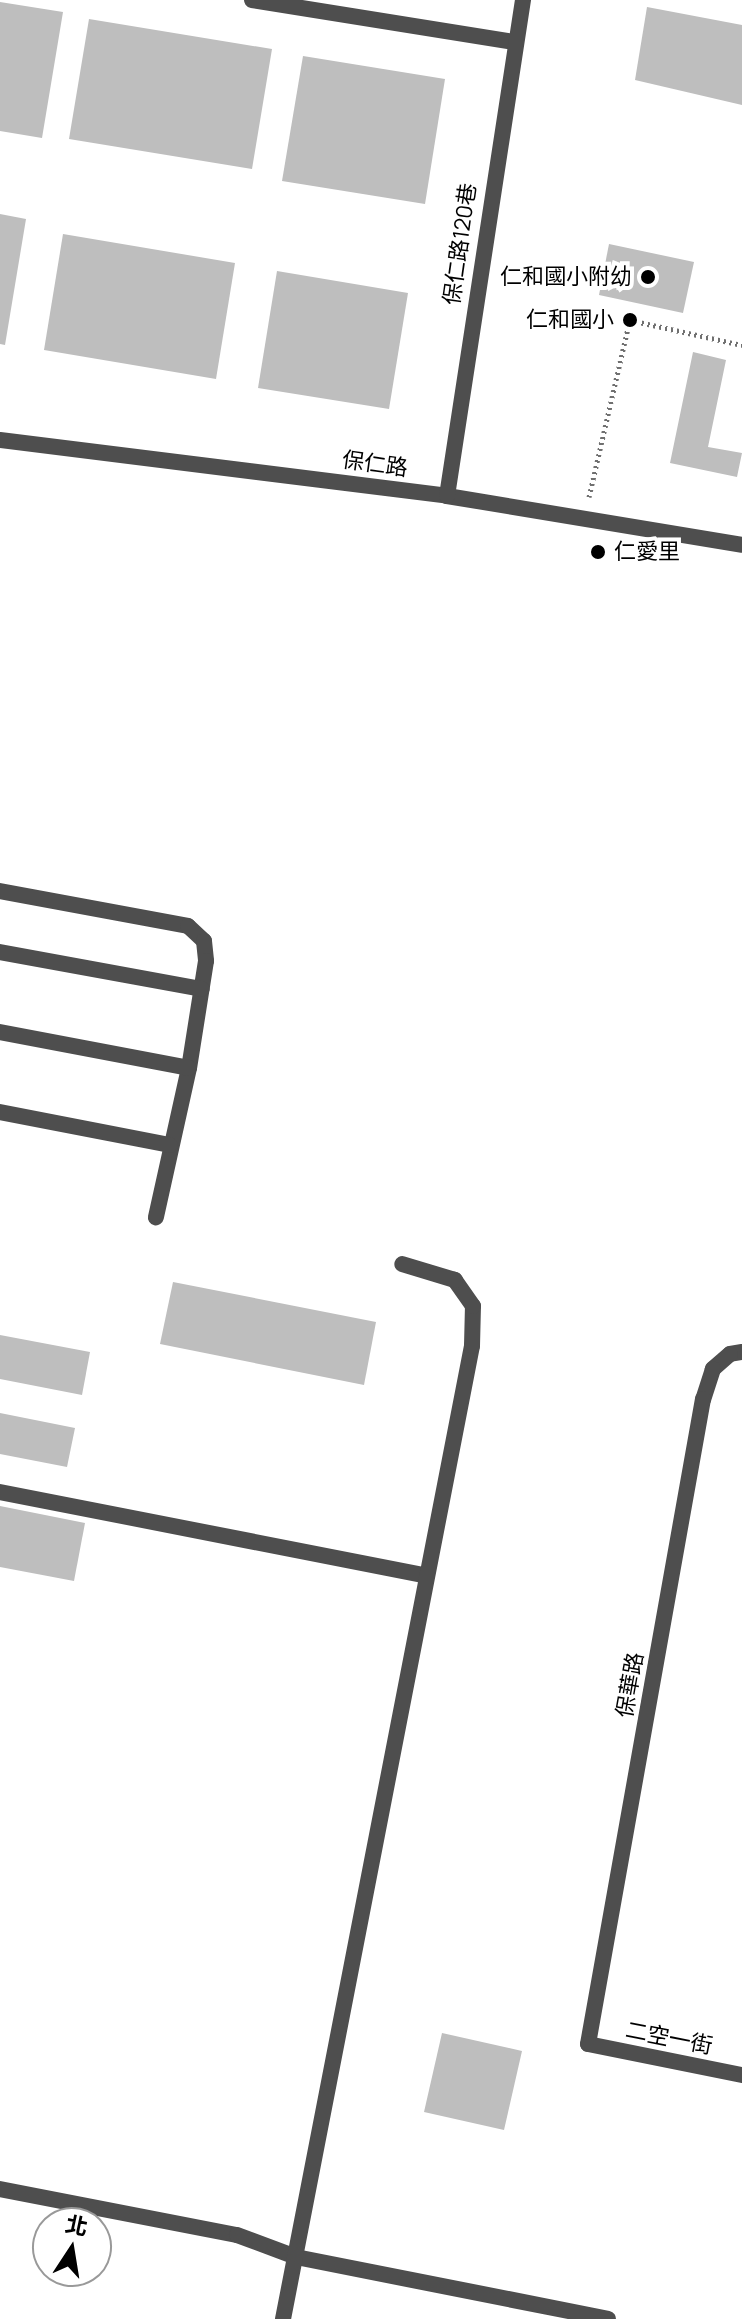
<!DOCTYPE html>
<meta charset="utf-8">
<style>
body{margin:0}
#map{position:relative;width:742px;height:2319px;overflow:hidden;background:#fff;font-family:Manrope,"Noto Sans TC",sans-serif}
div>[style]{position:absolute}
.building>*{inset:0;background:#bebebe}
.path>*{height:5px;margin-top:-2.5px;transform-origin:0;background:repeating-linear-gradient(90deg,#707070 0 2px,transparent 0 6px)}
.lane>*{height:16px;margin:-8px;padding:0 8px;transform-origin:8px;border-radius:8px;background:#4e4e4e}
.street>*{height:16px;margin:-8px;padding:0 8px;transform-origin:8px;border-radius:8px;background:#4e4e4e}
.dots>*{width:22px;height:22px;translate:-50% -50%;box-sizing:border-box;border:4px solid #fff;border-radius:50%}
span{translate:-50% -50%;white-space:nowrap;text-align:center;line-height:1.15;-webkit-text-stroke:8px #fff;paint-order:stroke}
.street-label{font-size:22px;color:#000}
.poi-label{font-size:22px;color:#000}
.right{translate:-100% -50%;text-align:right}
.left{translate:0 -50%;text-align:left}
.north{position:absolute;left:32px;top:2207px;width:80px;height:80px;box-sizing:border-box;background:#fff;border:2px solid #999;border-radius:50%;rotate:12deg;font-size:22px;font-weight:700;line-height:32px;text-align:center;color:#000}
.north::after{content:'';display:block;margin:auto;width:28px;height:36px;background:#000;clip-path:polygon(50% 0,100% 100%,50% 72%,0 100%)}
</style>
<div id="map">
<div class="building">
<div style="clip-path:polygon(0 2px,63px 12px,42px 138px,0 131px)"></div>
<div style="clip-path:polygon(647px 7px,742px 25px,742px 105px,635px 80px)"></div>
<div style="clip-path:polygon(89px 19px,272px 49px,252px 169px,69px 139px)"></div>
<div style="clip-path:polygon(303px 56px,445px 79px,425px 204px,282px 181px)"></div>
<div style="clip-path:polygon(0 214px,26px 219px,5px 345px,0 344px)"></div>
<div style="clip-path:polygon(63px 234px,235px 263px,216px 379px,44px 350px)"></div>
<div style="clip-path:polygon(609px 244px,694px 262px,683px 313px,599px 295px)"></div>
<div style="clip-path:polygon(277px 271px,408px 293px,389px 409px,258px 388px)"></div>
<div style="clip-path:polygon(693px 352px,726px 360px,708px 447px,742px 453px,737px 477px,670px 463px)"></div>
<div style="clip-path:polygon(173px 1282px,376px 1322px,364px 1385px,160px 1344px)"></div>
<div style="clip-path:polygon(0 1335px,90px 1352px,82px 1395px,0 1379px)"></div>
<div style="clip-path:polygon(0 1413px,75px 1428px,67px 1467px,0 1454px)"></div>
<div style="clip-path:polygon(0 1506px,85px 1523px,74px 1581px,0 1567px)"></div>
<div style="clip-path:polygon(442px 2033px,522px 2051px,504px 2130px,424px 2112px)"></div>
</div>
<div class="path">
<div style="left:589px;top:497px;width:182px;rotate:-77deg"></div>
<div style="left:630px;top:320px;width:115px;rotate:12.6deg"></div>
</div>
<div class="lane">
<div style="left:252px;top:0;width:264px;rotate:9.1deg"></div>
<div style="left:0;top:891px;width:191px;rotate:10.5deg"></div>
<div style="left:188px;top:926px;width:22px;rotate:43deg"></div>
<div style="left:204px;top:941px;width:20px;rotate:84deg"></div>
<div style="left:206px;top:961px;width:108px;rotate:99deg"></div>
<div style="left:189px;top:1068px;width:153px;rotate:102.5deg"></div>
<div style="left:0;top:952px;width:205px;rotate:10.4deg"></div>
<div style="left:0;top:1032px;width:192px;rotate:10.8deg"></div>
<div style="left:0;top:1112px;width:173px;rotate:11deg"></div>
<div style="left:0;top:1492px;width:433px;rotate:11.1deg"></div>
<div style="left:0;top:2189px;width:241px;rotate:11deg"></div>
<div style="left:237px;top:2235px;width:63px;rotate:20.4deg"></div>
<div style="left:296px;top:2257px;width:318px;rotate:11.2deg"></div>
<div style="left:283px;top:2319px;width:991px;rotate:-79.01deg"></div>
<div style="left:472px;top:1346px;width:40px;rotate:-88.6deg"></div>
<div style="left:473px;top:1306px;width:32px;rotate:-125deg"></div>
<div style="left:455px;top:1280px;width:55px;rotate:-163.2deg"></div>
</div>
<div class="street">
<div style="left:0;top:440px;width:450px;rotate:7.1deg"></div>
<div style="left:447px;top:496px;width:299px;rotate:9.4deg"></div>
<div style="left:447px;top:496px;width:502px;rotate:-81.29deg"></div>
<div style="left:742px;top:1352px;width:12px;rotate:171deg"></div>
<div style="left:730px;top:1354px;width:23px;rotate:139deg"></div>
<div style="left:713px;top:1369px;width:32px;rotate:108deg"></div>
<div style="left:703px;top:1399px;width:655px;rotate:100.11deg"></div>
<div style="left:588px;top:2044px;width:157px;rotate:11.4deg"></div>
</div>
<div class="dots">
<div style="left:648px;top:277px;background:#000"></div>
<div style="left:630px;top:320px;background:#000"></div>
<div style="left:598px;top:552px;background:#000"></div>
</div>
<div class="street-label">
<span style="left:460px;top:244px;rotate:-82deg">保仁路120巷</span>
<span style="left:375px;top:464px;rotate:8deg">保仁路</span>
<span style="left:630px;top:1685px;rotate:-80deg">保華路</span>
<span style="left:669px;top:2038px;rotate:11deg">二空一街</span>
</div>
<div class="poi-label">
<span class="right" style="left:632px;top:277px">仁和國小附幼</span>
<span class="right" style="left:614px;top:320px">仁和國小</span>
<span class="left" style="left:614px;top:552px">仁愛里</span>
</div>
<div class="north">北</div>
</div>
